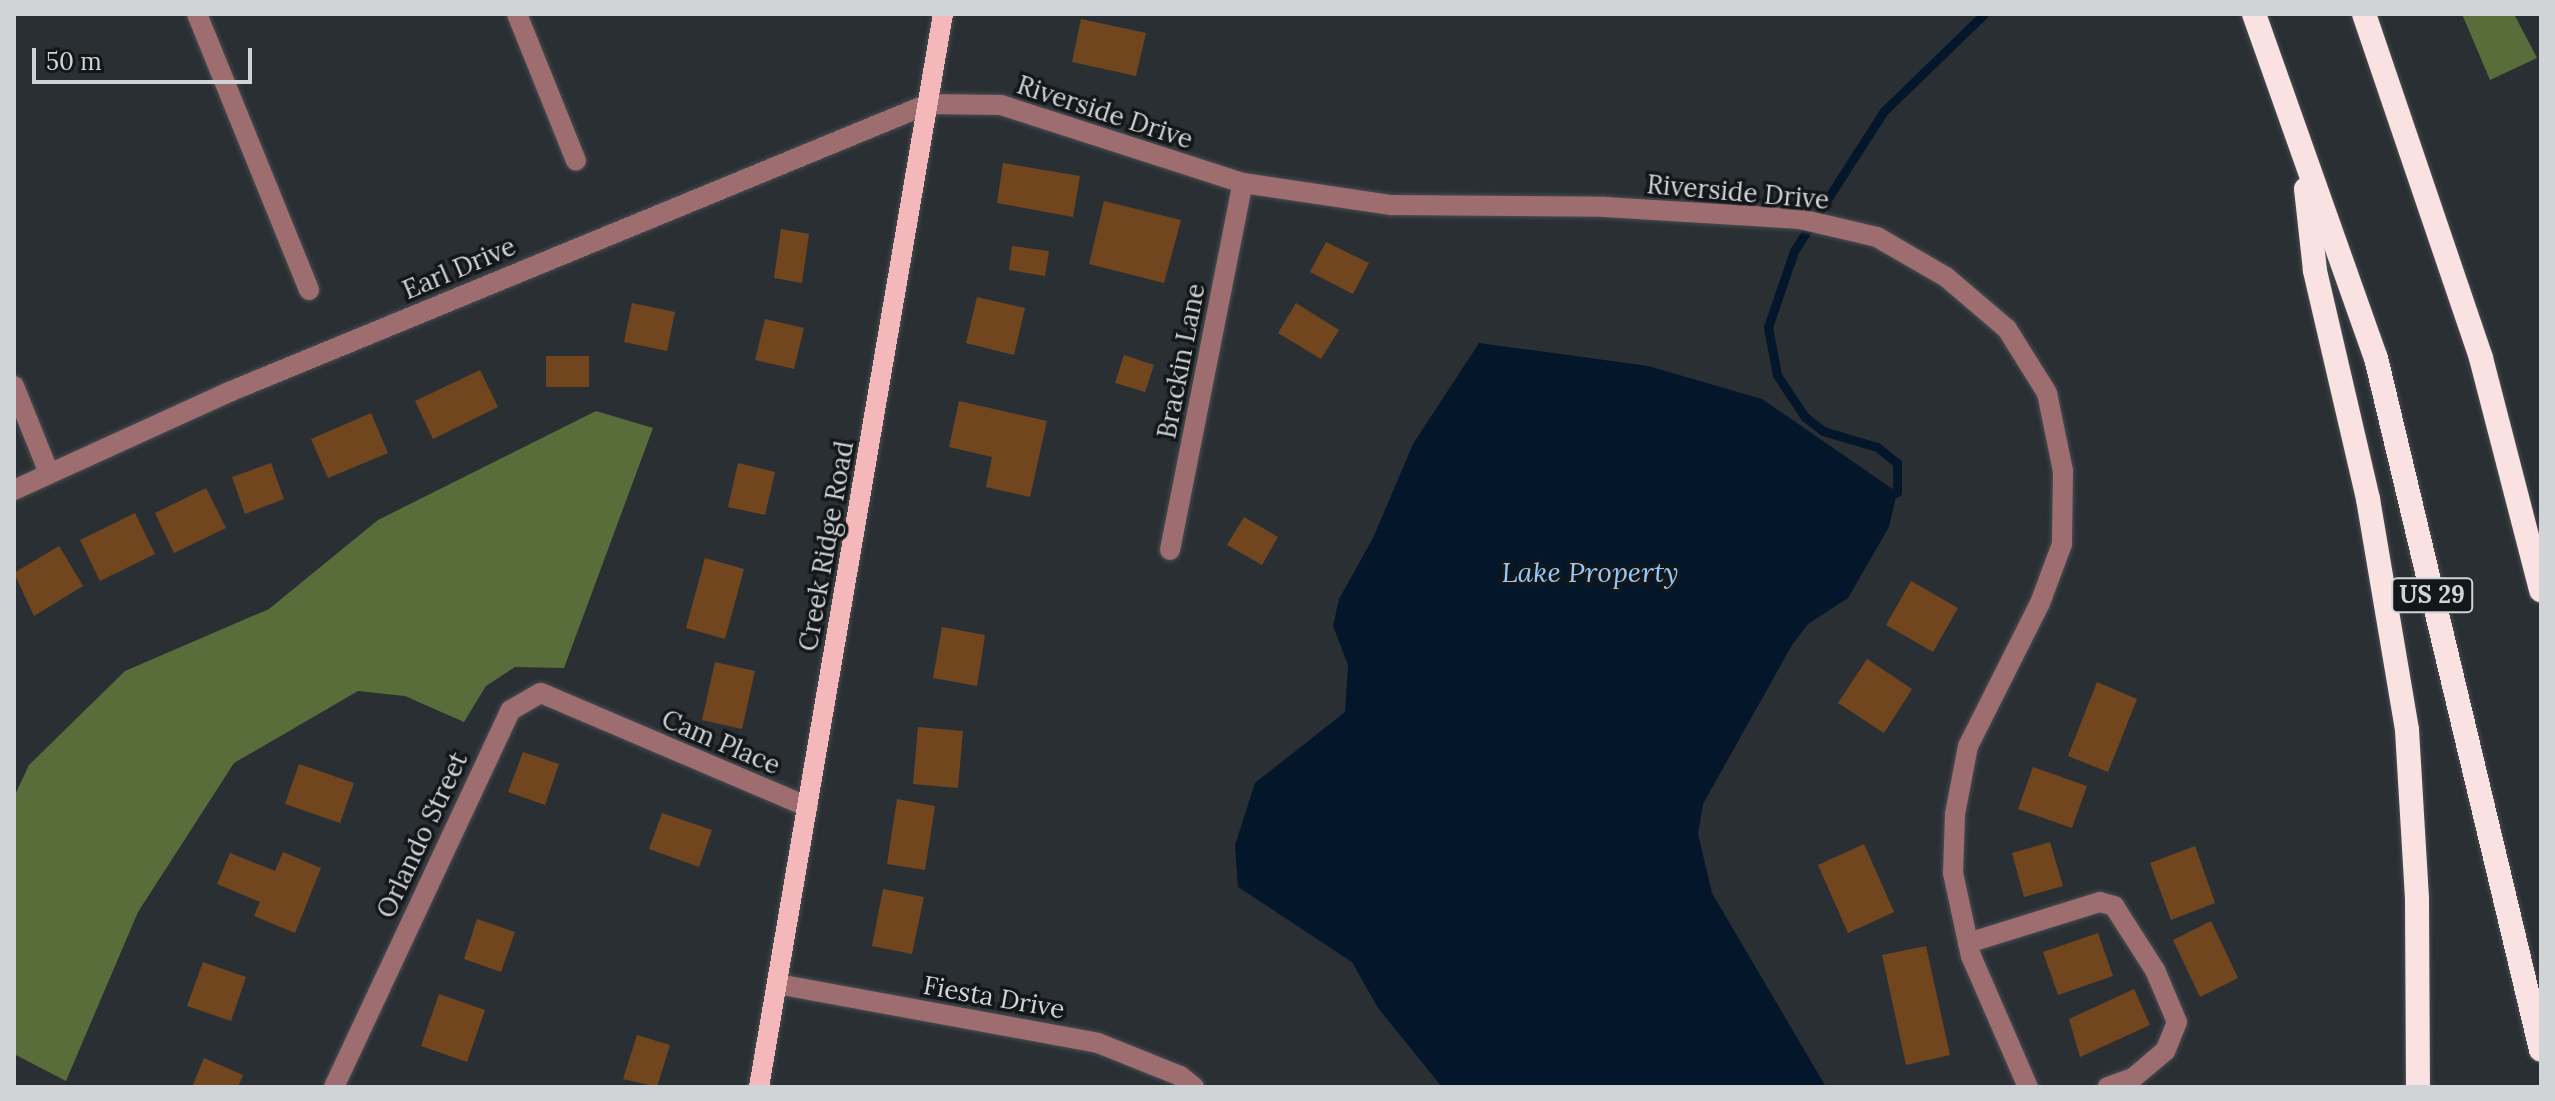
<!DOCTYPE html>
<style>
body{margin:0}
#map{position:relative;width:2555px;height:1101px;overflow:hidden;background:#2a2f34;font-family:Lora,serif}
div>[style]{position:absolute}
.forest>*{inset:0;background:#596d3a}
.water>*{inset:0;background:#03162a}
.stream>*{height:9px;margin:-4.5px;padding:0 4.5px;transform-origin:4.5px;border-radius:4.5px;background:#03162a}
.building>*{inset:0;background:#71461f}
.roads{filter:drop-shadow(0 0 2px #484d51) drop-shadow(0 0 2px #484d51)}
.minor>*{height:20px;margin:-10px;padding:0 10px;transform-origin:10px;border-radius:10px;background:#9e6d6f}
.major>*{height:20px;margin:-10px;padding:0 10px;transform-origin:10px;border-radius:10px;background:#f4b7ba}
.highway>*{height:24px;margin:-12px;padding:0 12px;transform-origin:12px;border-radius:12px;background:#fae1e2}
span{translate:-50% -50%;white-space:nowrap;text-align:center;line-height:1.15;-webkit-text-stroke:7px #141719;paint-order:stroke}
.shield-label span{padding:2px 6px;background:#141719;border:2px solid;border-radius:6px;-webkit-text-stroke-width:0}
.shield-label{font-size:24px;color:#d0d4d7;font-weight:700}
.street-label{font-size:26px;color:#d0d4d7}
.water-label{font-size:28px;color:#96c8f9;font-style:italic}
.frame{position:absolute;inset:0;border:16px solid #d0d4d7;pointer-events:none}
.scale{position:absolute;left:32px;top:48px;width:220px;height:36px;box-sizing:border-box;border:4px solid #d0d4d7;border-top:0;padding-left:10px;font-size:24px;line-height:28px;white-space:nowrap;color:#d0d4d7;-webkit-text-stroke:6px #141719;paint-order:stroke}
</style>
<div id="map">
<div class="forest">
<div style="clip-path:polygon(2462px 14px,2514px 14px,2537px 58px,2490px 80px)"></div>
<div style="clip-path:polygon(596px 411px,653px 428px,564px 668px,515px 667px,486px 686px,464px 722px,405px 696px,358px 691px,234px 763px,138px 912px,66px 1081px,14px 1054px,14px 797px,29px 765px,125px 671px,269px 609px,378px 520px)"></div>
</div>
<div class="water">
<div style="clip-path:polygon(1479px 343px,1648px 366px,1762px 399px,1897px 492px,1889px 527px,1848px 598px,1808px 624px,1792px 645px,1703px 804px,1698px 834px,1712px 893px,1826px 1087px,1442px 1087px,1378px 1008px,1352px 962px,1238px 887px,1235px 845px,1255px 783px,1345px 712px,1348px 665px,1333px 626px,1339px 599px,1373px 538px,1413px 444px)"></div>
</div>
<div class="stream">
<div style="left:1889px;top:496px;width:9px;rotate:-27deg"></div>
<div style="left:1897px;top:492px;width:29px;rotate:-90deg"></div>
<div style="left:1897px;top:463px;width:26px;rotate:-141deg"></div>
<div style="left:1877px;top:447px;width:56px;rotate:-163.5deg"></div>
<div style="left:1823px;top:431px;width:23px;rotate:-142deg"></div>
<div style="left:1805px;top:417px;width:50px;rotate:-123.7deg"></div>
<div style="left:1777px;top:375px;width:49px;rotate:-100.6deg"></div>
<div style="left:1768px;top:327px;width:80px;rotate:-71.1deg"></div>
<div style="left:1794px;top:251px;width:166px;rotate:-57.3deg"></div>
<div style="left:1884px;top:111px;width:139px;rotate:-44.1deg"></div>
</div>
<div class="building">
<div style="clip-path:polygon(1081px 19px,1146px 33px,1136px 76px,1072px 62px)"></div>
<div style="clip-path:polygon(1003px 163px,1080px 176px,1073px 217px,997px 203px)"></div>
<div style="clip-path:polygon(1104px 201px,1181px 220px,1164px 283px,1089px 264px)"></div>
<div style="clip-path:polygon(781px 229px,809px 234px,802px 283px,774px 278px)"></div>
<div style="clip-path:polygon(1326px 242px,1369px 263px,1353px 294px,1310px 272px)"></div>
<div style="clip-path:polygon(1012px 246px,1049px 251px,1045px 276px,1009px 270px)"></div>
<div style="clip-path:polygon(977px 297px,1025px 308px,1014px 355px,966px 343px)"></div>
<div style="clip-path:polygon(632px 303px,675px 312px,667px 351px,624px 342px)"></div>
<div style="clip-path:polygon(1296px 303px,1339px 330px,1321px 359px,1278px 333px)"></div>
<div style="clip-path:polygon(765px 319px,804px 328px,794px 369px,755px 360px)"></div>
<div style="clip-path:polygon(1124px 355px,1154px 365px,1145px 392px,1115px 383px)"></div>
<div style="clip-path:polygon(546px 356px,589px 356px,589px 387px,546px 387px)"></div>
<div style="clip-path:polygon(480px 370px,498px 407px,433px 439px,415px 401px)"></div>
<div style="clip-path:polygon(959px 401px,1047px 421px,1030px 497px,986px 487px,992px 457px,949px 447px)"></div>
<div style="clip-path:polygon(371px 413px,388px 453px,328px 478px,311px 439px)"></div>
<div style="clip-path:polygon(271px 463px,284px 499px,245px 514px,232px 477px)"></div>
<div style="clip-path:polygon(738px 463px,775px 472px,765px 515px,728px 507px)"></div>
<div style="clip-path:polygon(206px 488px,226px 528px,174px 553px,155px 513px)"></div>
<div style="clip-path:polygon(135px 513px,155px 554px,100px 581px,80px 540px)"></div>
<div style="clip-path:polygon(1244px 517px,1278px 537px,1262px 565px,1227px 545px)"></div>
<div style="clip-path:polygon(59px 546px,83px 586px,34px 616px,14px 573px)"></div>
<div style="clip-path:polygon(705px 558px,744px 569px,725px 639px,686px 628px)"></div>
<div style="clip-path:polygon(1911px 581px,1958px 608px,1933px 652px,1886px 625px)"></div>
<div style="clip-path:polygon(942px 627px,985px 635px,977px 686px,933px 678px)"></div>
<div style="clip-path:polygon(1867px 659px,1912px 689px,1884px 733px,1838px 703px)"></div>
<div style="clip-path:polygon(715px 662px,755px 671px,742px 729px,702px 720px)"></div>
<div style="clip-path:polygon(2097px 682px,2137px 699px,2108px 772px,2068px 756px)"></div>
<div style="clip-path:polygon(918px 727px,963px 731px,958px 788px,913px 784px)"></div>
<div style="clip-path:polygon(523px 752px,559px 764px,545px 805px,508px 792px)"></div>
<div style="clip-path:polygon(299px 764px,354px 783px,340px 823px,285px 804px)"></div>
<div style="clip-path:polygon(2033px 767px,2087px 786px,2072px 828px,2018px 809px)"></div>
<div style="clip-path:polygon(897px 799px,935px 806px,925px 870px,887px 864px)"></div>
<div style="clip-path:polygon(662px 813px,712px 830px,699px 867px,649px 849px)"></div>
<div style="clip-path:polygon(2050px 842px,2063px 886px,2024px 897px,2012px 853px)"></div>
<div style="clip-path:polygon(1864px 844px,1894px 912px,1848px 933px,1818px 865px)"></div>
<div style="clip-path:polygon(2195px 846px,2215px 903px,2171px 920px,2150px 863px)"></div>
<div style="clip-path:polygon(283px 852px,321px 868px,295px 933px,254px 916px,260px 902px,217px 884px,230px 853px,275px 871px)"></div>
<div style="clip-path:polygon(883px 889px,924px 897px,912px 954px,872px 946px)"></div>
<div style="clip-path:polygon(477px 919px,515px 932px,501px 972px,464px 959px)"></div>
<div style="clip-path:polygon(2211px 921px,2238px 978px,2200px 997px,2173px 940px)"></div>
<div style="clip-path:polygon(2098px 933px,2113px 976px,2058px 995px,2043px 952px)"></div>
<div style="clip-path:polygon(1926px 946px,1950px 1055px,1906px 1065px,1882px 955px)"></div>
<div style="clip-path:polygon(203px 962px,246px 977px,231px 1021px,187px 1006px)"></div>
<div style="clip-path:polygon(2134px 989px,2150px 1025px,2080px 1057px,2069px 1019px)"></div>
<div style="clip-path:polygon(439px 994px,485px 1010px,467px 1062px,421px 1046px)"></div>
<div style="clip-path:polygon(637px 1035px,670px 1045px,657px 1087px,623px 1079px)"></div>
<div style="clip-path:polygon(204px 1058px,243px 1075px,238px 1087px,192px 1087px)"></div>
</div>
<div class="roads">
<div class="minor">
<div style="left:197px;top:14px;width:298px;rotate:67.9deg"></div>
<div style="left:517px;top:14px;width:158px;rotate:68.1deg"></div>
<div style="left:14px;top:386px;width:94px;rotate:68.1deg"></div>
<div style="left:14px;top:490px;width:236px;rotate:-24.5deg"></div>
<div style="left:229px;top:392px;width:756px;rotate:-22.39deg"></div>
<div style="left:928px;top:104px;width:73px;rotate:0.8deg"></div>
<div style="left:1001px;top:105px;width:254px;rotate:17.9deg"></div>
<div style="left:1243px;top:183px;width:150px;rotate:8.5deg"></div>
<div style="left:1391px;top:205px;width:214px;rotate:0.5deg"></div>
<div style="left:1605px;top:207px;width:195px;rotate:3.5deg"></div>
<div style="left:1800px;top:219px;width:79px;rotate:13.2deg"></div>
<div style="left:1877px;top:237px;width:80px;rotate:30.1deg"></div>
<div style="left:1946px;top:277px;width:80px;rotate:40.4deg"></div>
<div style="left:2007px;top:329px;width:75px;rotate:58deg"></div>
<div style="left:2047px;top:393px;width:80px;rotate:78.4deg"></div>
<div style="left:2063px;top:471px;width:73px;rotate:90.8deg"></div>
<div style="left:2062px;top:544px;width:63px;rotate:110.4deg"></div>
<div style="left:2040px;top:603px;width:160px;rotate:116.7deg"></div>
<div style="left:1968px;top:746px;width:69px;rotate:100.8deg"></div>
<div style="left:1955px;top:814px;width:59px;rotate:91.9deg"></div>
<div style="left:1953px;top:873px;width:85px;rotate:77.8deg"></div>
<div style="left:1971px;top:956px;width:143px;rotate:66.5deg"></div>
<div style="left:1170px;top:550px;width:374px;rotate:-78.8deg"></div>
<div style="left:1968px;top:943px;width:138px;rotate:-17.3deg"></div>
<div style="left:2100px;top:902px;width:15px;rotate:16deg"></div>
<div style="left:2114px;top:906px;width:76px;rotate:57.4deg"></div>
<div style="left:2155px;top:970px;width:56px;rotate:67.1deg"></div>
<div style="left:2177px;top:1022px;width:31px;rotate:112deg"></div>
<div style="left:2165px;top:1051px;width:42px;rotate:139.8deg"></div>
<div style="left:2133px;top:1078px;width:27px;rotate:160deg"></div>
<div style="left:777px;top:984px;width:326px;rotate:10.4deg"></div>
<div style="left:1098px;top:1043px;width:88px;rotate:21.9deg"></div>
<div style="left:1180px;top:1076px;width:18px;rotate:38deg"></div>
<div style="left:334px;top:1087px;width:416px;rotate:-64.9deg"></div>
<div style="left:511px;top:710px;width:34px;rotate:-30deg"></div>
<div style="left:541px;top:693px;width:290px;rotate:23.1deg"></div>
</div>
<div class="major">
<div style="left:759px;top:1087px;width:1089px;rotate:-80.27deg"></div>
</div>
<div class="highway">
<div style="left:2254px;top:14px;width:365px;rotate:70.5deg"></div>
<div style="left:2376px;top:358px;width:711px;rotate:76.59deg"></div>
<div style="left:2364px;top:14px;width:363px;rotate:71.2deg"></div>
<div style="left:2481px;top:358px;width:240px;rotate:75.5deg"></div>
<div style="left:2306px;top:189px;width:82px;rotate:83.7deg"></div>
<div style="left:2315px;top:271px;width:234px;rotate:76.9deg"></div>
<div style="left:2368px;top:499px;width:234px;rotate:80.4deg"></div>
<div style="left:2407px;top:730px;width:170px;rotate:86.6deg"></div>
<div style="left:2417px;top:900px;width:187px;rotate:89.7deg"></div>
</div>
</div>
<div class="shield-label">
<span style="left:2432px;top:595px">US 29</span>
</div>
<div class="street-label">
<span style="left:1105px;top:112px;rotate:18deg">Riverside Drive</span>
<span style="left:1738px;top:192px;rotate:5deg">Riverside Drive</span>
<span style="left:459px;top:268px;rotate:-23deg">Earl Drive</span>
<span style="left:1181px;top:361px;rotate:-79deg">Brackin Lane</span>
<span style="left:826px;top:546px;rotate:-80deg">Creek Ridge Road</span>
<span style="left:721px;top:742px;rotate:23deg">Cam Place</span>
<span style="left:422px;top:835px;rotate:-65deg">Orlando Street</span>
<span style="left:994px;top:997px;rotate:10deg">Fiesta Drive</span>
</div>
<div class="water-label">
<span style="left:1590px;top:572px">Lake Property</span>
</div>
<div class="frame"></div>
<div class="scale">50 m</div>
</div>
